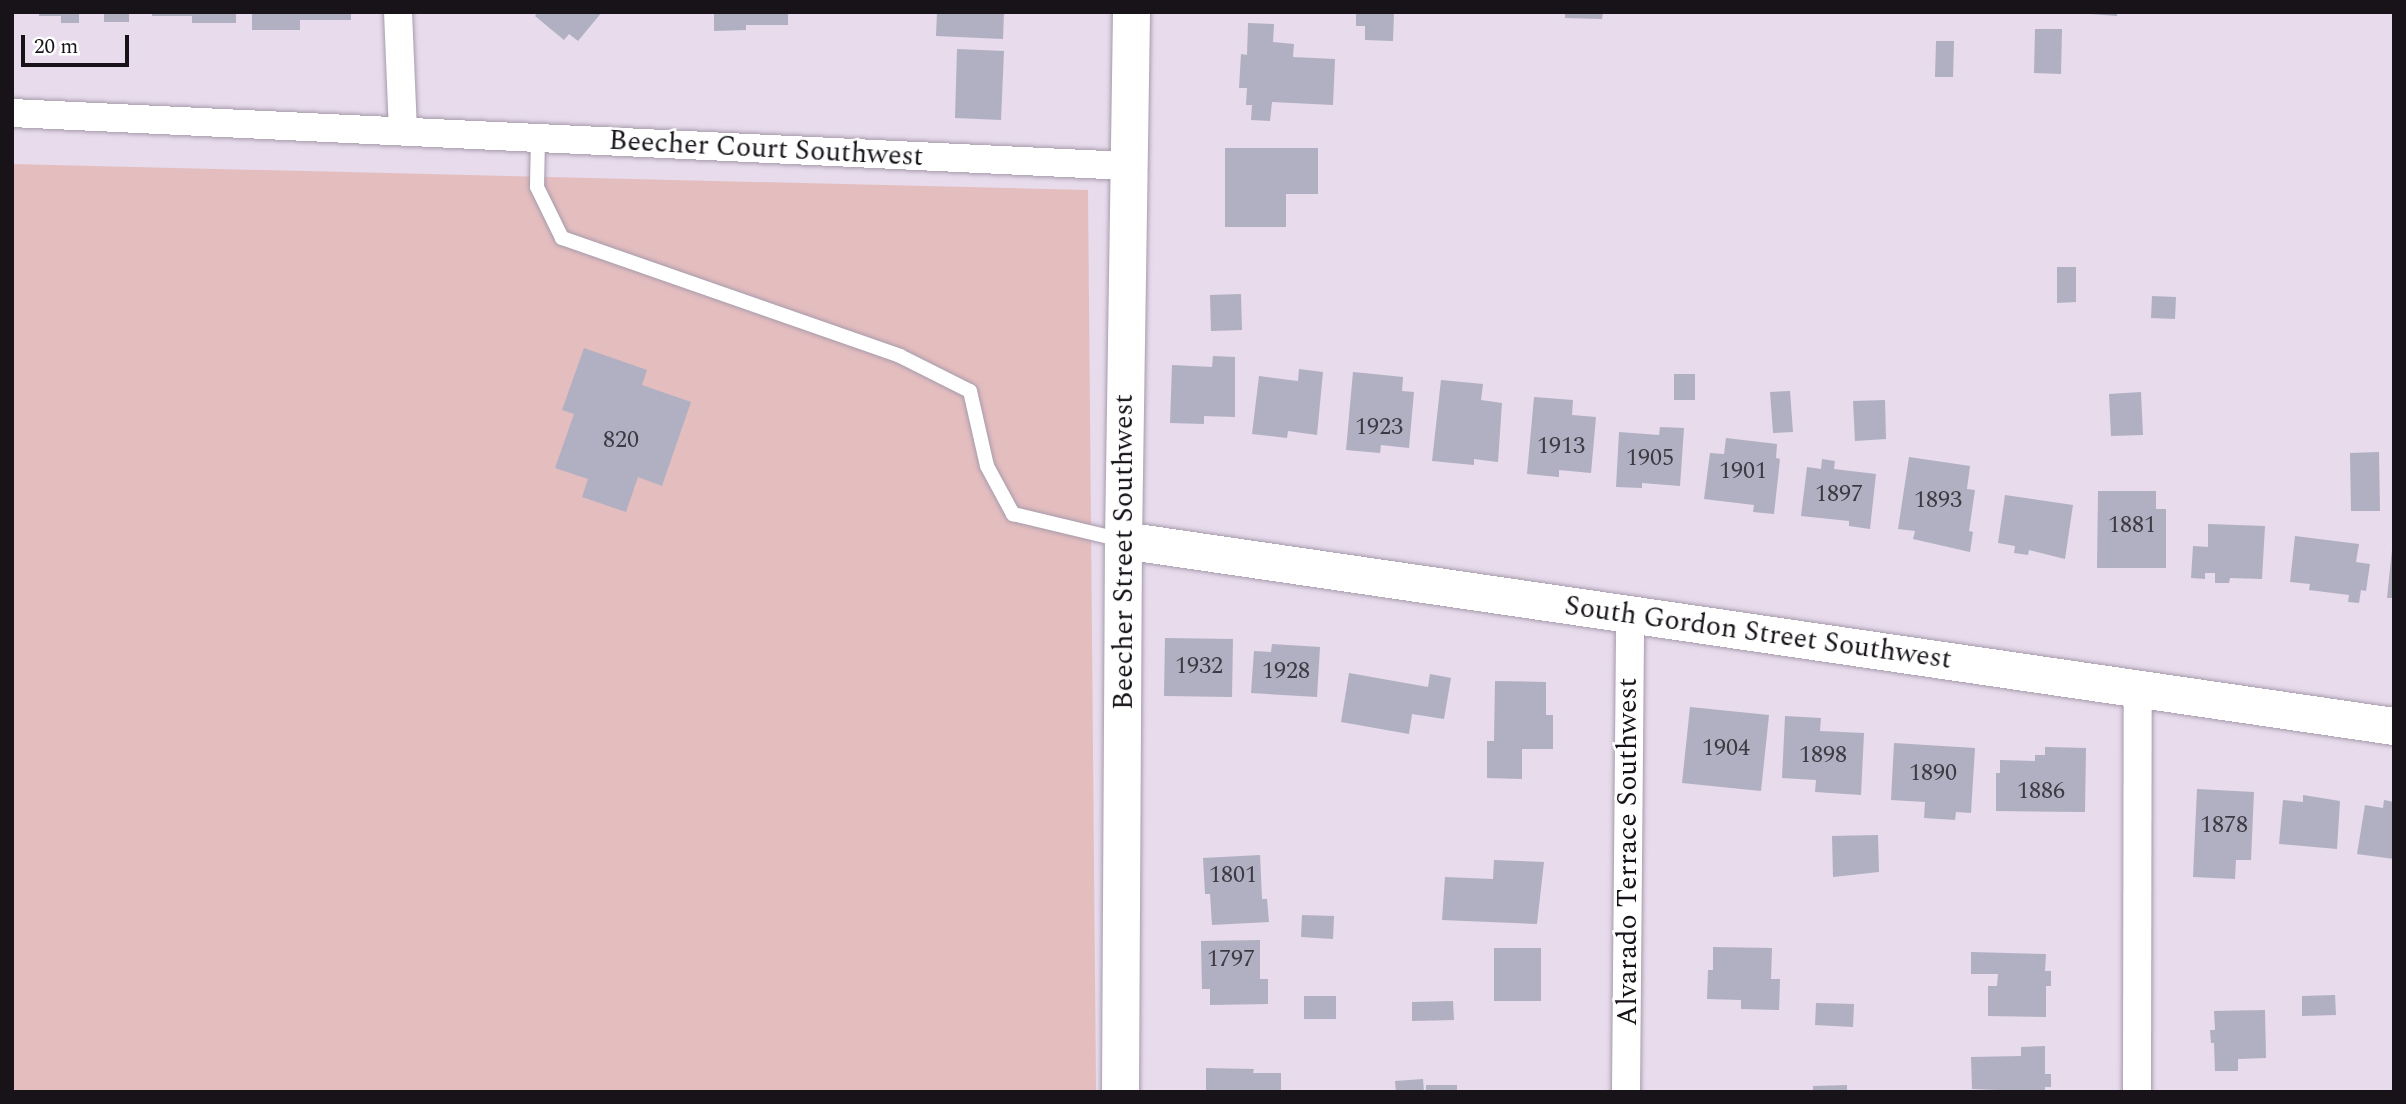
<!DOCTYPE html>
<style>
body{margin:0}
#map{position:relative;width:2406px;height:1104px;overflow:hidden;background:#e7dbec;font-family:Spectral,serif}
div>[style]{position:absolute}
.green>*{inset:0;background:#e4bdbf}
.building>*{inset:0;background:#b0b0c2}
.roads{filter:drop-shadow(0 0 2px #a69bab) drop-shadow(0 0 2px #a69bab)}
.service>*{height:14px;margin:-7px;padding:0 7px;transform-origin:7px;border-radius:7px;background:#fff}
.minor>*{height:28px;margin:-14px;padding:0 14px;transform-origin:14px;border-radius:14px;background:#fff}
.tertiary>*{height:37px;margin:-18.5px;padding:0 18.5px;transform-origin:18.5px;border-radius:18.5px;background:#fff}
span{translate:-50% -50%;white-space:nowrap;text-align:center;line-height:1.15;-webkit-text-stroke:5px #fff;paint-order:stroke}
.number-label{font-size:24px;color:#3d3a43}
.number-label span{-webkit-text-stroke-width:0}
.street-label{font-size:28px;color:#171319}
.frame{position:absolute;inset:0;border:14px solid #171319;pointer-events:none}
.scale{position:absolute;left:21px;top:35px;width:108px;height:32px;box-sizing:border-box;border:4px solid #171319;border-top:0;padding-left:9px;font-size:21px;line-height:24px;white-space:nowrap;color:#171319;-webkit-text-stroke:5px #fff;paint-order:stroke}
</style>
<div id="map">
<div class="green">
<div style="clip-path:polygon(12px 164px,1088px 190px,1096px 1092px,12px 1092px)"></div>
</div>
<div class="building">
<div style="clip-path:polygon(39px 12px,79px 12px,79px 23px,61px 23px,61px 16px,39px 16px)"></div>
<div style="clip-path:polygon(104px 12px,129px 12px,129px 22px,104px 22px)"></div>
<div style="clip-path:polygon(152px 12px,236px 12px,236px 23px,192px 23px,192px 16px,152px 16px)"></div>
<div style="clip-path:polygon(252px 12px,351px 12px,351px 20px,300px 20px,300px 30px,252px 30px)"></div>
<div style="clip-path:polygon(538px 12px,602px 12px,578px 41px,569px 34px,564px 40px,535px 16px)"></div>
<div style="clip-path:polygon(714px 12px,788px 12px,788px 25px,746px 25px,746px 30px,714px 31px)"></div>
<div style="clip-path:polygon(937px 12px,1004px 12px,1003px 39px,936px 36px)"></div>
<div style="clip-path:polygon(1356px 12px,1394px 12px,1393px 41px,1365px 40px,1365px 26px,1356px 26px)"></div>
<div style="clip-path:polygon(1565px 12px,1603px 12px,1602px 19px,1565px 18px)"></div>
<div style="clip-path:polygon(2065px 12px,2117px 12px,2117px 16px)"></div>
<div style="clip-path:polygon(1248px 23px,1274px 24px,1273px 42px,1294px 44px,1293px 57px,1335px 59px,1333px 105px,1272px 102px,1270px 121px,1251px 120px,1252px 105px,1246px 105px,1247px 88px,1239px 88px,1241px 54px,1247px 55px)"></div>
<div style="clip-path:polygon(2035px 29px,2062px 29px,2061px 74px,2034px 73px)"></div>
<div style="clip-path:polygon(1936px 41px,1954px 41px,1953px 77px,1935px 77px)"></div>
<div style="clip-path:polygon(957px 49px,1004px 51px,1001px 120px,955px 118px)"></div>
<div style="clip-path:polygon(1225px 148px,1318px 148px,1318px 194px,1286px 194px,1286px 227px,1225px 227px)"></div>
<div style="clip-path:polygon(2057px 267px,2076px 267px,2076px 302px,2057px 303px)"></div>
<div style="clip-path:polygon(1241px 294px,1242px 330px,1211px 331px,1210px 295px)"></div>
<div style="clip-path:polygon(2152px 296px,2176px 297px,2175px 319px,2151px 318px)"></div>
<div style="clip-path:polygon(584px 348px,647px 370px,642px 385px,691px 402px,662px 486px,638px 477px,626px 512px,582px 497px,588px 479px,555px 468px,574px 414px,562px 410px)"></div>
<div style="clip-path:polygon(1213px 356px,1235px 357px,1235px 417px,1204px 416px,1204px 424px,1170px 423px,1172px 365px,1212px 367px)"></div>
<div style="clip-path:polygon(1299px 369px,1323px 372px,1317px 435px,1288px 431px,1287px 438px,1252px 434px,1259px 376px,1298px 381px)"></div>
<div style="clip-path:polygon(1353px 372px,1403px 377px,1402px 391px,1414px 392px,1409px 448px,1381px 445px,1380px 453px,1346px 450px)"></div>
<div style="clip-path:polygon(1674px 374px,1695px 374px,1695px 400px,1674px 400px)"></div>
<div style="clip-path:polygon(1441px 380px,1483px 384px,1481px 400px,1502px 403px,1498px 462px,1474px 459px,1474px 465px,1432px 461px)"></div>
<div style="clip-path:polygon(1790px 391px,1793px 432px,1773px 433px,1770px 392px)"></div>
<div style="clip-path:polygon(2141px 392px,2143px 435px,2111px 436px,2109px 394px)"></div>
<div style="clip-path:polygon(1534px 397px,1573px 400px,1572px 415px,1596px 417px,1591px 473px,1559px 470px,1559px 477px,1527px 474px)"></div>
<div style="clip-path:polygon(1885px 400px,1886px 439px,1855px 441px,1853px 401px)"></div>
<div style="clip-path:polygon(1660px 427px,1684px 428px,1680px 486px,1642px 483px,1642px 488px,1616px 487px,1619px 432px,1659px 435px)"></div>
<div style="clip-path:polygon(1726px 438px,1777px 444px,1776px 458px,1780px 459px,1774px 514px,1753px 512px,1754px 505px,1704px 499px,1710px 453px,1724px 454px)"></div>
<div style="clip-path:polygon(2379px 452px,2380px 511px,2351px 511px,2350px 453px)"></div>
<div style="clip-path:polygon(1909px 457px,1970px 466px,1967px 489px,1975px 490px,1969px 531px,1973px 532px,1970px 552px,1913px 539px,1915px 531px,1898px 529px)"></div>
<div style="clip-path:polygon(1822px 459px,1835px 461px,1834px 469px,1876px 474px,1870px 529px,1849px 526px,1849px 521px,1801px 516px,1807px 467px,1821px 469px)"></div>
<div style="clip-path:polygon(2098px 491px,2156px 491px,2156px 509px,2166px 509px,2166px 568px,2097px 568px)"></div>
<div style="clip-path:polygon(2005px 495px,2073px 505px,2065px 559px,2029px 550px,2028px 555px,2014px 553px,2015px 546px,1998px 543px)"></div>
<div style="clip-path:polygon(2208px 524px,2265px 526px,2262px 579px,2230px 578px,2229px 583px,2215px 583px,2215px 573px,2205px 573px,2205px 579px,2191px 578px,2193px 546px,2208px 547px)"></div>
<div style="clip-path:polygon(2295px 536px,2359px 544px,2356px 562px,2370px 564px,2366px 591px,2361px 590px,2359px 603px,2348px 602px,2349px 595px,2309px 590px,2310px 584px,2290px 582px)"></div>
<div style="clip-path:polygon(2392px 550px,2394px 550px,2394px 598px,2387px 598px)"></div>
<div style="clip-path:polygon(1165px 638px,1233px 639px,1232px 697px,1164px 696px)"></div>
<div style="clip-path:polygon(1272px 644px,1320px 647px,1317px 697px,1251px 693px,1254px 651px,1271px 652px)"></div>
<div style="clip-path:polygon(1349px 673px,1428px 687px,1430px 674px,1451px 678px,1444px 719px,1412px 714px,1409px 734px,1341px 722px)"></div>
<div style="clip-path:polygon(1495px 681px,1546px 682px,1546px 715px,1553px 715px,1553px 749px,1522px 749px,1522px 779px,1487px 778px,1487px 741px,1494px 741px)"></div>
<div style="clip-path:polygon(1690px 707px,1769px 715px,1761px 791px,1682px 783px)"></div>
<div style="clip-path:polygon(1785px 716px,1821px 718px,1820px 731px,1864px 733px,1861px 795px,1815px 792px,1816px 780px,1782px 778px)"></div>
<div style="clip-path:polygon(1894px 743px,1975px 748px,1971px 813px,1956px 812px,1955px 820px,1924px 818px,1925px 802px,1891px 800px)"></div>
<div style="clip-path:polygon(2045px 747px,2086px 748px,2085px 812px,1996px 811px,1996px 773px,2000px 773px,2000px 760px,2035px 761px,2035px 755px,2045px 755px)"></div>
<div style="clip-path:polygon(2197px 789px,2254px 792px,2251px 860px,2236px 860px,2235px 879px,2193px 877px)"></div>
<div style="clip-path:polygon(2303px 795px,2340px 801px,2337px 849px,2279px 844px,2283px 800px,2303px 802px)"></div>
<div style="clip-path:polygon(2384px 800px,2394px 802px,2394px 859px,2357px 854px,2365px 805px,2383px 808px)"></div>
<div style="clip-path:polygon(1878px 835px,1879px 872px,1833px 877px,1832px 836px)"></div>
<div style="clip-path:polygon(1260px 855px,1262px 899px,1267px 899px,1269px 922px,1212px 925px,1210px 894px,1205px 894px,1203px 858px)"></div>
<div style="clip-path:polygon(1494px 860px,1544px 862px,1537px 924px,1442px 920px,1445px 877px,1493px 879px)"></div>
<div style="clip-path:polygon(1302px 915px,1334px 916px,1333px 939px,1301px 937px)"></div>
<div style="clip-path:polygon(1260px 940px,1260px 979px,1268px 979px,1268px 1004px,1210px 1005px,1210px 989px,1202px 989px,1201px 941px)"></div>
<div style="clip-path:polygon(1713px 947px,1772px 948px,1771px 979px,1780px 979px,1779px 1010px,1741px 1009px,1741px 1000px,1707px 999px,1708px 970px,1713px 970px)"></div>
<div style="clip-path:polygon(1494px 948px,1541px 948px,1541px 1001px,1494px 1001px)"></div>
<div style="clip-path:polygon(1971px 952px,2046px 954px,2045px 971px,2051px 971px,2051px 986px,2046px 986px,2046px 1017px,1988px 1016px,1988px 986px,1997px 986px,1998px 974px,1971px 974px)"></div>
<div style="clip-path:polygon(2335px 995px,2336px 1015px,2302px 1016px,2302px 996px)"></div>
<div style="clip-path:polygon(1304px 996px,1336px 996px,1336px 1019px,1304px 1019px)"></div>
<div style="clip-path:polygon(1453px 1001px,1454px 1020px,1412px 1021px,1412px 1002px)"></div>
<div style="clip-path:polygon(1816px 1003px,1854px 1004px,1853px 1027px,1815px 1025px)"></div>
<div style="clip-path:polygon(2265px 1010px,2266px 1058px,2238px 1059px,2238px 1071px,2215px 1071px,2214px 1043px,2211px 1043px,2210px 1030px,2215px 1030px,2214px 1011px)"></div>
<div style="clip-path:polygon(2045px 1046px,2045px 1074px,2051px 1074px,2051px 1087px,2045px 1087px,2045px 1092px,1972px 1089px,1971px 1057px,2021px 1056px,2021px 1047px)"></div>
<div style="clip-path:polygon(1206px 1068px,1254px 1069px,1253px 1073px,1281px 1073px,1281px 1092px,1206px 1092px)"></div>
<div style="clip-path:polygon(1423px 1079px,1424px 1092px,1396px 1092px,1395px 1081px)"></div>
<div style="clip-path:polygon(1426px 1085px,1457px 1085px,1457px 1092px,1426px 1092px)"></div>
<div style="clip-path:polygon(1847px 1085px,1847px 1092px,1813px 1092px,1813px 1086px)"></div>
</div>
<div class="roads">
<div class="service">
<div style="left:538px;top:138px;width:49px;rotate:91.2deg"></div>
<div style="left:537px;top:187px;width:57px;rotate:63.9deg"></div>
<div style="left:562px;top:238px;width:358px;rotate:19.2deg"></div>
<div style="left:900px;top:356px;width:78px;rotate:26.6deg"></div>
<div style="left:970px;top:391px;width:77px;rotate:77.2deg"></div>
<div style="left:987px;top:466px;width:55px;rotate:61.6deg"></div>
<div style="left:1013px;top:514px;width:112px;rotate:13.4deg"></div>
</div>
<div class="minor">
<div style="left:398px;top:12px;width:119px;rotate:87.6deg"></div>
<div style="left:12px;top:113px;width:1117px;rotate:2.72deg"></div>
<div style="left:1626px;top:1092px;width:479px;rotate:-89.5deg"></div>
<div style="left:2137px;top:1092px;width:403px;rotate:-89.9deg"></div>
</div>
<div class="tertiary">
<div style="left:1123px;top:540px;width:1285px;rotate:8.33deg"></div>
<div style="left:1120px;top:1092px;width:552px;rotate:-89.69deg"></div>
<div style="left:1123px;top:540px;width:528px;rotate:-89.13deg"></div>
</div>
</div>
<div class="number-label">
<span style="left:1379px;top:428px">1923</span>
<span style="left:621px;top:441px">820</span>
<span style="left:1561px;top:447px">1913</span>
<span style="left:1650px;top:459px">1905</span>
<span style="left:1743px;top:472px">1901</span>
<span style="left:1839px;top:495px">1897</span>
<span style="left:1938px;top:501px">1893</span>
<span style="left:2132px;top:526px">1881</span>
<span style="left:1199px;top:667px">1932</span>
<span style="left:1286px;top:672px">1928</span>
<span style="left:1726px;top:749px">1904</span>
<span style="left:1823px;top:756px">1898</span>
<span style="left:1933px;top:774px">1890</span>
<span style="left:2041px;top:792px">1886</span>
<span style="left:2224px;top:826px">1878</span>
<span style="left:1233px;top:876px">1801</span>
<span style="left:1231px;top:960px">1797</span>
</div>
<div class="street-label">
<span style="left:766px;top:149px;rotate:3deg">Beecher Court Southwest</span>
<span style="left:1124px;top:552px;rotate:-90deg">Beecher Street Southwest</span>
<span style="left:1758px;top:633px;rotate:8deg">South Gordon Street Southwest</span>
<span style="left:1628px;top:852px;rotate:-90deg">Alvarado Terrace Southwest</span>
</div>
<div class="frame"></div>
<div class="scale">20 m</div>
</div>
